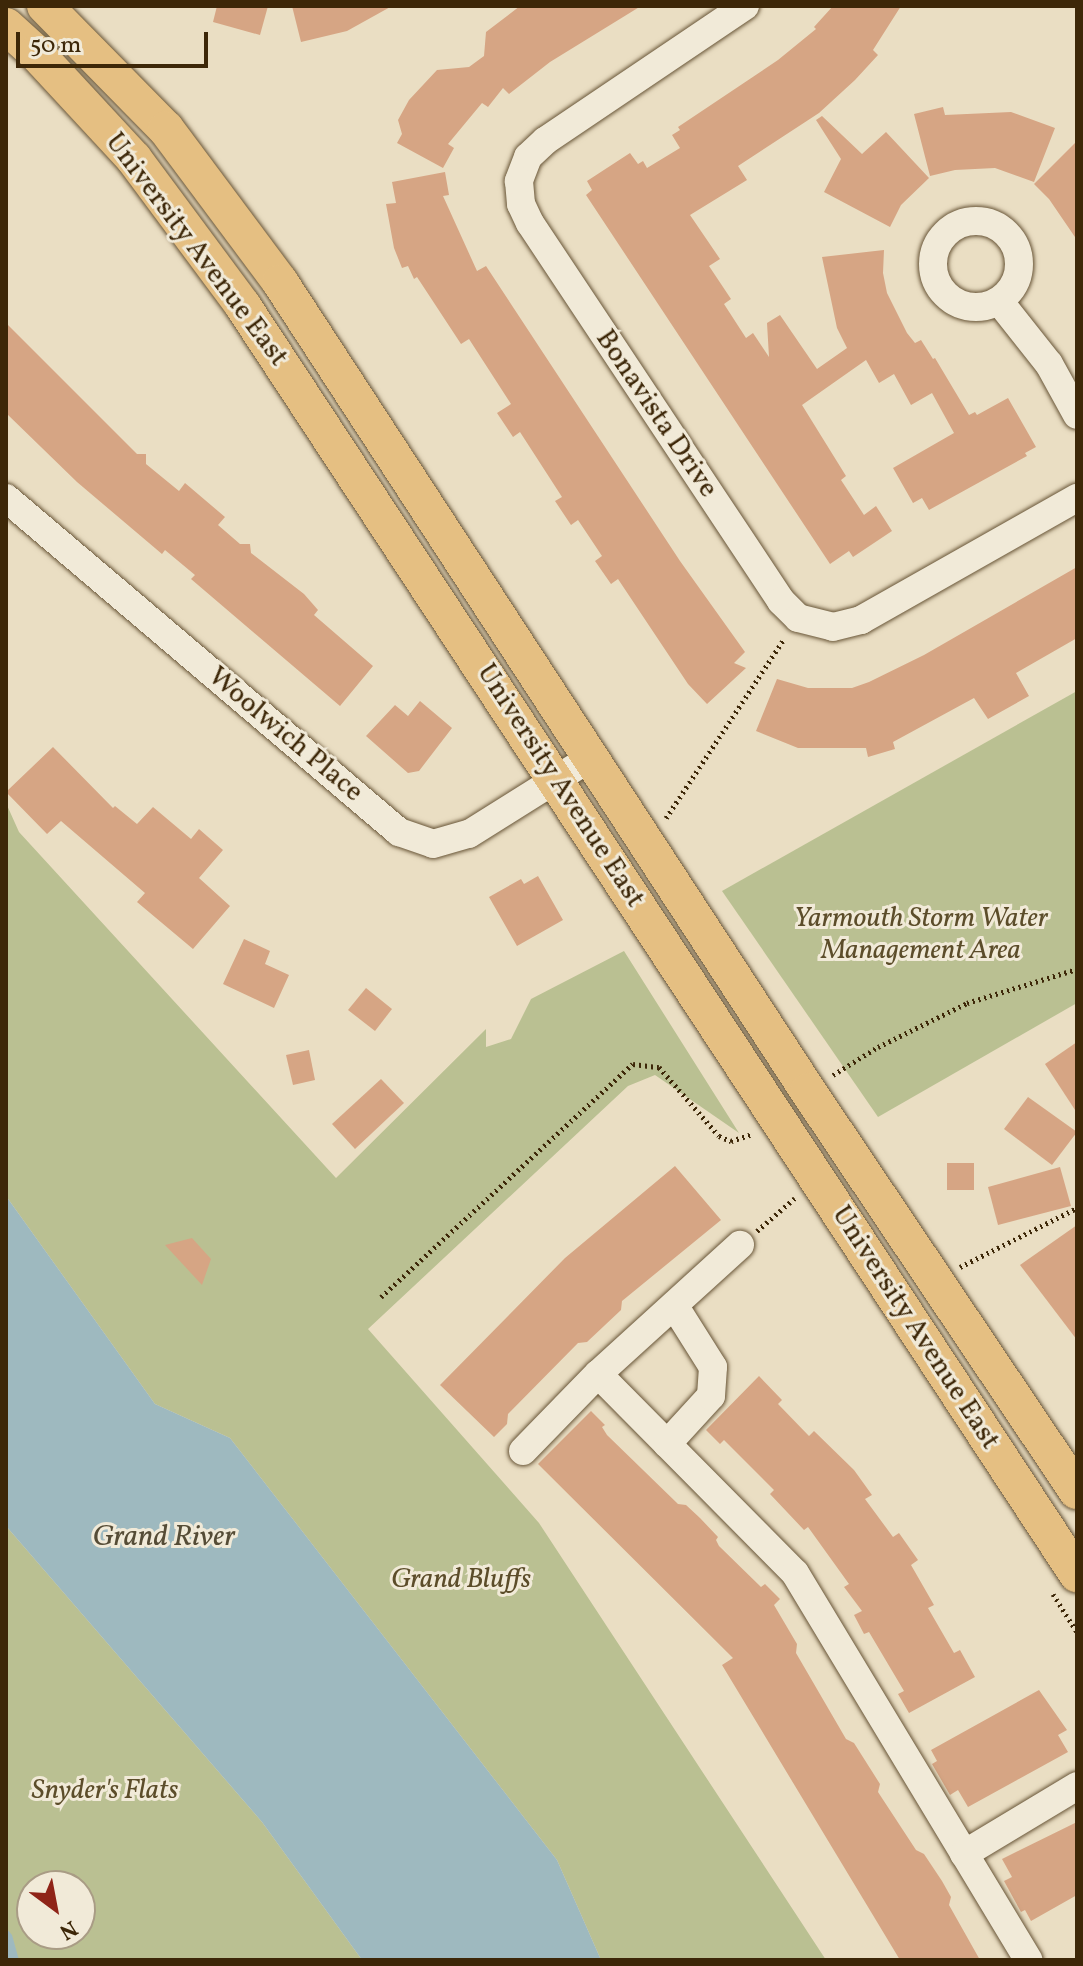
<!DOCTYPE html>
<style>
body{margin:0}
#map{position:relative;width:1083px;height:1966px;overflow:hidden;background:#eadec3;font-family:Vollkorn,serif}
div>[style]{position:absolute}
.green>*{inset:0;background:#bac092}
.water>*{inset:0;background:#9eb9bf}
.building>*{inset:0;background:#d6a584}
.path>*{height:5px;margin-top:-2.5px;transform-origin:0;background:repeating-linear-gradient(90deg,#3d2708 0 2px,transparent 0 6px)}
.roads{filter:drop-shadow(0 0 2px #685537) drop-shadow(0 0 2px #685537)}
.minor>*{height:28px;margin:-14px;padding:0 14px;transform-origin:14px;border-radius:14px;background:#f1ead8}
.minor>.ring{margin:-14px;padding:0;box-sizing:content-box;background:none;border:28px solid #f1ead8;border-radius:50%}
.major>*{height:36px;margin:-18px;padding:0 18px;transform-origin:18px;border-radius:18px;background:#e5bf82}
span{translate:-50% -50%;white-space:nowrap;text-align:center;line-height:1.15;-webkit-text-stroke:6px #f1ead8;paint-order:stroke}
.street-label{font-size:28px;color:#3d2708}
.park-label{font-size:28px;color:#5c4d2a;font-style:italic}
.water-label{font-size:30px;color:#554c36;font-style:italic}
.frame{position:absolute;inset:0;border:8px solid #3d2708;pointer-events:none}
.north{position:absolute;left:16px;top:1870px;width:80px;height:80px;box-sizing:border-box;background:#f1ead8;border:2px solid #a99c85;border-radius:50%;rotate:148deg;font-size:22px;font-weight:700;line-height:32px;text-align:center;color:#3d2708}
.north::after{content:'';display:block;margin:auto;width:28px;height:36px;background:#8f2418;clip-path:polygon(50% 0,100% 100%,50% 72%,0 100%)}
.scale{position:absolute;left:16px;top:32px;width:192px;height:36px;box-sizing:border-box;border:4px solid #3d2708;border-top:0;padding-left:10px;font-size:24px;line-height:28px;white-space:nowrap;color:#3d2708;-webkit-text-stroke:6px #f1ead8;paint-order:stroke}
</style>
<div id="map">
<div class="green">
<div style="clip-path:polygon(1077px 691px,1077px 1003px,878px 1117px,722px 891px)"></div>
<div style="clip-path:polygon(6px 803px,19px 832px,336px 1178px,486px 1029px,486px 1047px,511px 1039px,531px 999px,624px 951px,739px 1133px,655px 1075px,628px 1086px,368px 1329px,539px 1523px,826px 1960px,601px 1960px,557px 1860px,230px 1438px,155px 1404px,6px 1196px)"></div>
<div style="clip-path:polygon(evenodd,6px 1526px,262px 1822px,362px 1960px,6px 1960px,6px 1526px,32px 1886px,80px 1886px,80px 1934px,32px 1934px,32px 1886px)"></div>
</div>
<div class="water">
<div style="clip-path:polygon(6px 1196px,155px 1404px,230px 1438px,557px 1860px,601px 1960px,362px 1960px,262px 1822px,6px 1526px)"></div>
<div style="clip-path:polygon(6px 1928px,12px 1935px,19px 1960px,6px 1960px)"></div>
</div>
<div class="building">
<div style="clip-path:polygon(217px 6px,268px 6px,260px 35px,213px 22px)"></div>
<div style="clip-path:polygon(292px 6px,392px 6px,347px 31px,301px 42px)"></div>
<div style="clip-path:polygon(520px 6px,641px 6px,550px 62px,509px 94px,503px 88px,488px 107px,482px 103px,448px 144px,454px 148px,443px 168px,397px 143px,402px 134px,398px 120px,409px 100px,437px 70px,469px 67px,484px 56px,486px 32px)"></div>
<div style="clip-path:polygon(833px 6px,901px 6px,873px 50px,878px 55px,855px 80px,819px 113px,738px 166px,747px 180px,690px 215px,720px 259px,709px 266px,731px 299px,724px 304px,746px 338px,753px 333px,769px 357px,767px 323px,780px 315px,817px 369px,847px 348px,837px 328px,822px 257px,884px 250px,883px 273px,887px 293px,907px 333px,915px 343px,921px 340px,933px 359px,935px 358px,969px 415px,975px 412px,977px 415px,1008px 398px,1036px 447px,1025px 453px,1027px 456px,929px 510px,922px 498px,913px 503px,893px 468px,954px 433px,932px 393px,911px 405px,894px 374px,879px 383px,866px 360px,802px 405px,846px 476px,841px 480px,864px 515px,876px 506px,892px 531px,853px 557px,849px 551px,830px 564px,586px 195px,592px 190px,587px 181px,630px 153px,638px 164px,643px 161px,647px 168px,680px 148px,672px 135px,680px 130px,678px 127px,778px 60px,816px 29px,814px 27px)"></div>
<div style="clip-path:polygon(943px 107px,945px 115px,1011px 112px,1055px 128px,1034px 182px,995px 168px,955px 170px,930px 176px,914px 114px)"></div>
<div style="clip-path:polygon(822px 116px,862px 154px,886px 132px,929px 178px,901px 205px,890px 227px,824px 192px,841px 159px,816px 120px)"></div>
<div style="clip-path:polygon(1077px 141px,1077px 240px,1049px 199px,1034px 184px)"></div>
<div style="clip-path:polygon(445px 172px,449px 195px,443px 196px,477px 271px,486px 266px,680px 561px,745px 652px,734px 663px,746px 668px,707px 704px,688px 684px,618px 579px,611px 584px,595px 561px,602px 556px,578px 520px,571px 525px,555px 501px,562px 497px,520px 432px,513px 437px,497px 413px,511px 404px,469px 339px,461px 344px,417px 277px,414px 279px,408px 266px,402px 268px,394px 248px,386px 204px,396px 203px,392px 182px)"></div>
<div style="clip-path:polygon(6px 323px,137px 454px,146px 454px,146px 464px,179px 491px,185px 483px,225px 517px,218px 525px,240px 544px,250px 544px,251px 553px,304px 594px,318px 610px,314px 615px,373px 666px,340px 706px,191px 579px,195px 575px,165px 550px,162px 554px,77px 482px,6px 413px)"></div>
<div style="clip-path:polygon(1077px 567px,1077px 638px,1016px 673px,1029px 696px,988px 719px,974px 698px,893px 742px,895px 749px,868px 757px,866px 748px,798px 748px,756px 731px,777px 679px,808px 688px,852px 688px,869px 682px,924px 655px)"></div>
<div style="clip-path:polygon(420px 701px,452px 728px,419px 771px,408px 773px,366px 736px,395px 705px,408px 716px)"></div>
<div style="clip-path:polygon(53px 747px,113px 808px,115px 806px,137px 824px,153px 807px,191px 839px,199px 829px,223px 850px,199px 878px,230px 906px,193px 949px,137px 902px,145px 893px,61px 821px,47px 834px,6px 792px)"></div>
<div style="clip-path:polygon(538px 876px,563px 920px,517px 946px,489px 897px,521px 879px,524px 884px)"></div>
<div style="clip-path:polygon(244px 939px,270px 951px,265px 964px,289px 975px,274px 1008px,223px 984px)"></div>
<div style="clip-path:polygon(366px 988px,392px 1009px,375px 1031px,348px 1010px)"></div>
<div style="clip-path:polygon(1077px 1042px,1077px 1113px,1045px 1064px)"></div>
<div style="clip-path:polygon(309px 1050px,315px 1080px,293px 1085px,286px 1055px)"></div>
<div style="clip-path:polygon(381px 1079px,404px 1103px,355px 1149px,332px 1124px)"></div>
<div style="clip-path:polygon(1028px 1097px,1077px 1132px,1052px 1165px,1004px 1129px)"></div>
<div style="clip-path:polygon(947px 1163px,974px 1163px,974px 1190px,947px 1190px)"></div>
<div style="clip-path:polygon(675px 1166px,721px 1220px,622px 1301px,621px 1310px,587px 1342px,578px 1343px,508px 1414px,507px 1424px,494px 1437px,440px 1385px,565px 1258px)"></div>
<div style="clip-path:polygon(1060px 1167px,1071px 1206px,998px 1225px,988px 1187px)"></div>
<div style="clip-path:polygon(1077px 1225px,1077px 1340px,1020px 1265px)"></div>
<div style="clip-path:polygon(192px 1238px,211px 1259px,202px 1285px,165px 1245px)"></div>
<div style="clip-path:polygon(759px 1376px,782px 1400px,778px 1404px,809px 1436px,814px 1431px,854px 1470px,872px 1495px,865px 1499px,893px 1537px,899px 1533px,918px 1560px,911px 1565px,934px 1605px,928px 1608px,954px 1653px,960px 1650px,975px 1677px,909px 1713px,898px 1694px,904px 1691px,869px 1632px,864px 1634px,854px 1615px,862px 1611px,844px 1587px,849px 1584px,808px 1527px,804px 1530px,770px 1494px,774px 1490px,724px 1440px,720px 1444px,706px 1430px)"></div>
<div style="clip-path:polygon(591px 1411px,605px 1425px,602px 1427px,607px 1435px,678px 1504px,686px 1505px,700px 1518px,718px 1537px,716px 1540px,719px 1546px,761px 1587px,765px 1584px,780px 1599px,774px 1605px,797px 1644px,796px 1653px,846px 1739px,854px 1743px,880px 1784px,878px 1792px,916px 1850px,924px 1854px,942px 1881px,951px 1897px,949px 1905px,980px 1960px,900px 1960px,722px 1665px,733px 1658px,538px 1464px)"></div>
<div style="clip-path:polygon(1039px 1690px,1067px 1730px,1058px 1735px,1068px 1752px,968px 1807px,958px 1790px,950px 1795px,932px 1764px,937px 1761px,931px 1750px)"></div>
<div style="clip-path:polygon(1077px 1822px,1077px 1895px,1031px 1921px,1025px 1910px,1021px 1912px,1004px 1881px,1012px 1877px,1002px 1859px)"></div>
</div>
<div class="path">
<div style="left:666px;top:818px;width:214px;rotate:-56.6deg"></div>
<div style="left:833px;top:1075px;width:53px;rotate:-31.9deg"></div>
<div style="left:878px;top:1047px;width:99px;rotate:-26.3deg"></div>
<div style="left:967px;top:1003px;width:115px;rotate:-17.2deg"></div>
<div style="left:757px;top:1231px;width:50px;rotate:-41deg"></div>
<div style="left:960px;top:1267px;width:131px;rotate:-26.8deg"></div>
<div style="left:381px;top:1297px;width:343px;rotate:-42.8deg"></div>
<div style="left:633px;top:1064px;width:26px;rotate:7deg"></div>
<div style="left:659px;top:1067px;width:91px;rotate:49deg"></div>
<div style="left:719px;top:1136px;width:13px;rotate:23deg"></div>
<div style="left:731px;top:1141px;width:23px;rotate:-18deg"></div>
<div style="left:1053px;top:1594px;width:45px;rotate:57.7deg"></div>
</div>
<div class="roads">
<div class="minor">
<div style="left:745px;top:6px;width:241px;rotate:146deg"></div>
<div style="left:545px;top:141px;width:23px;rotate:137deg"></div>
<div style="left:528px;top:157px;width:26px;rotate:111deg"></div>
<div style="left:519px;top:181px;width:23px;rotate:85deg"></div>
<div style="left:521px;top:204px;width:21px;rotate:65deg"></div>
<div style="left:530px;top:223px;width:454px;rotate:56.4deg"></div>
<div style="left:781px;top:601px;width:24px;rotate:45deg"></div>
<div style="left:798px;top:618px;width:36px;rotate:14deg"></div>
<div style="left:833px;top:627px;width:29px;rotate:-14deg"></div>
<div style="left:861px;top:620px;width:248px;rotate:-29.5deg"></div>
<div class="ring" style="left:933px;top:221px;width:58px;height:58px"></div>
<div style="left:999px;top:301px;width:80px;rotate:51.6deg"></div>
<div style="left:1049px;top:364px;width:58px;rotate:61.2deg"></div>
<div style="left:6px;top:498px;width:516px;rotate:40.36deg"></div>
<div style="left:399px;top:832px;width:36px;rotate:19deg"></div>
<div style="left:433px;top:844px;width:37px;rotate:-16deg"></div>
<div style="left:469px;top:834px;width:143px;rotate:-32.1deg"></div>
<div style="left:598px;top:1374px;width:280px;rotate:45.3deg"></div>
<div style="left:795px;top:1573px;width:452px;rotate:58.9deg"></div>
<div style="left:667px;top:1444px;width:65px;rotate:-47.5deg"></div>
<div style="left:711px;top:1396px;width:29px;rotate:-86deg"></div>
<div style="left:713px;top:1367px;width:73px;rotate:-122.2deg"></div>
<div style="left:523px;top:1451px;width:107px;rotate:-45.8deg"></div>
<div style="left:598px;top:1374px;width:192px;rotate:-42.3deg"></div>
<div style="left:964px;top:1854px;width:132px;rotate:-31deg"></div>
</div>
<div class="major">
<div style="left:45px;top:6px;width:173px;rotate:45.5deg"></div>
<div style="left:166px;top:129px;width:191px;rotate:53.3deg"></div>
<div style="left:280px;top:282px;width:966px;rotate:56.87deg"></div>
<div style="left:808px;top:1091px;width:482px;rotate:56.1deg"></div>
<div style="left:6px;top:26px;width:40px;rotate:42deg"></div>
<div style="left:36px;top:53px;width:144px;rotate:47.2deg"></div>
<div style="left:134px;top:159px;width:183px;rotate:53.4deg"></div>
<div style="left:243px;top:306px;width:1518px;rotate:56.67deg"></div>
</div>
</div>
<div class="street-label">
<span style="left:196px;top:250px;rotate:53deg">University Avenue East</span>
<span style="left:656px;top:414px;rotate:56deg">Bonavista Drive</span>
<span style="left:285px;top:735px;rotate:40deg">Woolwich Place</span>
<span style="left:560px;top:786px;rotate:57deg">University Avenue East</span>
<span style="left:915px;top:1328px;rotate:57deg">University Avenue East</span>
</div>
<div class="park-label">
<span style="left:921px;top:935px">Yarmouth Storm Water<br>Management Area</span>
<span style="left:461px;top:1580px">Grand Bluffs</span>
<span style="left:105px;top:1791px">Snyder's Flats</span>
</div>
<div class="water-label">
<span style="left:164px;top:1537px">Grand River</span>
</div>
<div class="frame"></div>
<div class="north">N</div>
<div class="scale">50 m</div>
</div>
